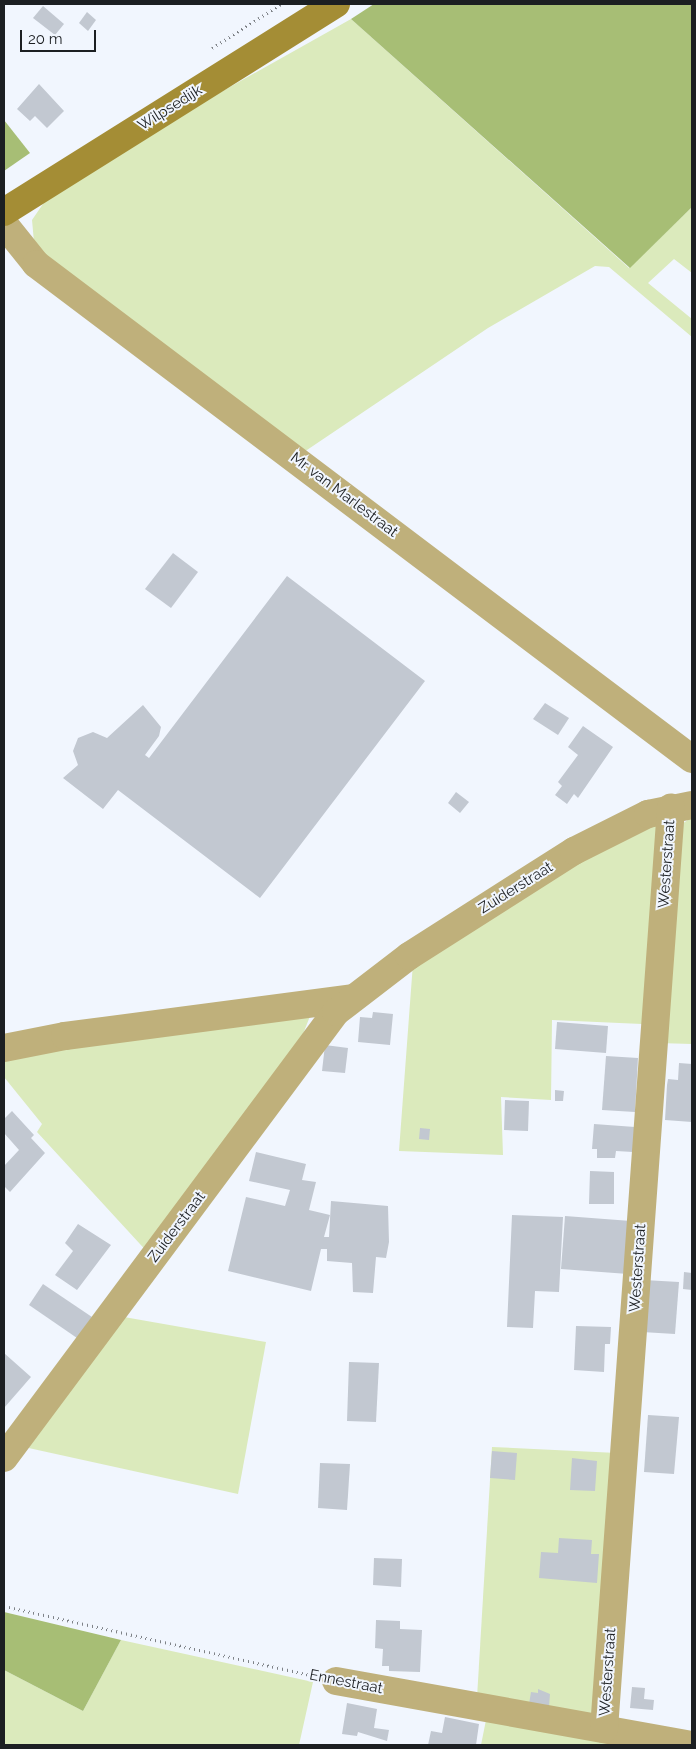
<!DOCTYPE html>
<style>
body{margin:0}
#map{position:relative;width:696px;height:1749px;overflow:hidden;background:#f1f6fe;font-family:Raleway,sans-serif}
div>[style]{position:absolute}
.green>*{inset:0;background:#dbeabc}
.forest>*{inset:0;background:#a7be75}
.building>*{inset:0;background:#c2c8d1}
.path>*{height:3px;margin-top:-1.5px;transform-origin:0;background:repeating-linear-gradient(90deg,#7f8388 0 1px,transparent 0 5px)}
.street>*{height:28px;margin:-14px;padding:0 14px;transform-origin:14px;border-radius:14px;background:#bfb07b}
.secondary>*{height:28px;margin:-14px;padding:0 14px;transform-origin:14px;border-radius:14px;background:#a48d35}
span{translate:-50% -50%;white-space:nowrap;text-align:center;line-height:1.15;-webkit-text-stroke:4px #f1f6fe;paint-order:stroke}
.street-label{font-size:15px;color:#1c1f22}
.frame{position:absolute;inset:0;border:5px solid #1c1f22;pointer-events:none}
.scale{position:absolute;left:20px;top:30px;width:76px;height:22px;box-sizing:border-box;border:2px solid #1c1f22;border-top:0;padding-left:6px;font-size:15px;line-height:18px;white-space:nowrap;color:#1c1f22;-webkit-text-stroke:4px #f1f6fe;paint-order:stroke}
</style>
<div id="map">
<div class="green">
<div style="clip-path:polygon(351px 19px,629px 268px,692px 207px,692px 273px,674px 259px,648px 283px,692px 319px,692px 337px,609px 267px,595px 266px,488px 328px,304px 452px,77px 287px,34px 242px,32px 220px,45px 201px,196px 106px)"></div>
<div style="clip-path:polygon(692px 817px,692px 1044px,658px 1043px,672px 831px)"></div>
<div style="clip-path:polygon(658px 822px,642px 1024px,552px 1020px,551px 1100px,501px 1097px,503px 1155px,399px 1151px,413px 963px,536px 880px)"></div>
<div style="clip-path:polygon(312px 1011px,291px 1065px,151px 1256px,37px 1132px,42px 1124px,4px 1077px,4px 1054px)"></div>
<div style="clip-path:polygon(124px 1317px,266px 1342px,238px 1494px,24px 1447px)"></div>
<div style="clip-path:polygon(492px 1447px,617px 1453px,598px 1709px,591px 1715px,477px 1698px)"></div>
<div style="clip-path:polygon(121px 1640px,313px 1682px,299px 1745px,4px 1745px,4px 1670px,83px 1711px)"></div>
<div style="clip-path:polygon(487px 1715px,608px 1736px,606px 1745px,481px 1745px)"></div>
</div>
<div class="forest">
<div style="clip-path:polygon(374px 4px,692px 4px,692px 207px,630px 268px,351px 19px)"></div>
<div style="clip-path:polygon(4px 120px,30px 153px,4px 171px)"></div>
<div style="clip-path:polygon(4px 1612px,121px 1640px,83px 1711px,4px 1670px)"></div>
</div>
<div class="building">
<div style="clip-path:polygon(43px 6px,64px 24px,55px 35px,33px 18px)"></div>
<div style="clip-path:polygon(87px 12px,96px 20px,88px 31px,79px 23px)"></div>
<div style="clip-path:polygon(39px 84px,64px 111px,47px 128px,35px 116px,30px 121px,17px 109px)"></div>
<div style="clip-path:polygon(173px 553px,198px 572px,171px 608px,145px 589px)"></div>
<div style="clip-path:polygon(287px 576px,425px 681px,260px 898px,118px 790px,103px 809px,63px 778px,78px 765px,73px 751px,78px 738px,93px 732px,107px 738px,143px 705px,161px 727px,159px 736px,145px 755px,149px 758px)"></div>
<div style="clip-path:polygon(545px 703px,569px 718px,558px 735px,533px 719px)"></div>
<div style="clip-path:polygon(583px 726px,613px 747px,578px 798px,574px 794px,567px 804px,555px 795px,562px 786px,558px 782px,578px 755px,568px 747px)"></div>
<div style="clip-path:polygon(456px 792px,469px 802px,460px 813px,448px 803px)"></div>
<div style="clip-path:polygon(373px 1012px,393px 1014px,390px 1045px,358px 1042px,360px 1017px,372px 1018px)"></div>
<div style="clip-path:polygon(557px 1022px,608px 1026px,606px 1053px,555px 1049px)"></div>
<div style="clip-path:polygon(325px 1045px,348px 1048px,345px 1073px,322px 1071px)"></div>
<div style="clip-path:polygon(606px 1056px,638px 1058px,635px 1112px,602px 1110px)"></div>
<div style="clip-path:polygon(679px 1063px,692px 1064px,692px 1122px,665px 1120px,667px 1085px,668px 1079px,678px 1080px)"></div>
<div style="clip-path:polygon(555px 1090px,564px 1091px,563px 1101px,555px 1101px)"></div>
<div style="clip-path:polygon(505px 1100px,529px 1101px,528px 1131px,504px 1130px)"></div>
<div style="clip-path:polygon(12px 1111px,34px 1135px,31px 1138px,45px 1153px,10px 1192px,4px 1186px,4px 1166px,19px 1150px,4px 1133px,4px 1119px)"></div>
<div style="clip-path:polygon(594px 1124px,635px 1127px,633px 1152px,616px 1151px,615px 1158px,597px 1158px,597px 1149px,592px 1149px)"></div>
<div style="clip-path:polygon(420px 1128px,430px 1129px,429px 1140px,419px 1139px)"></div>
<div style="clip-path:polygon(256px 1152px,306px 1164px,302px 1180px,316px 1182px,309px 1210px,330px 1215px,324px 1237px,329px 1237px,331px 1201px,388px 1206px,389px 1242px,386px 1258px,376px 1257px,373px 1293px,353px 1292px,352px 1263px,327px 1261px,327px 1249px,321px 1249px,311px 1291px,228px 1271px,246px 1197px,285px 1206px,290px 1190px,249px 1181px)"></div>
<div style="clip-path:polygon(590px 1171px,614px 1172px,614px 1204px,589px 1204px)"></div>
<div style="clip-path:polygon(512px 1215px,563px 1217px,559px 1292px,535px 1291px,533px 1328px,507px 1327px)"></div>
<div style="clip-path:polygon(565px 1216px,631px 1221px,628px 1274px,561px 1269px)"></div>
<div style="clip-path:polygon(78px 1224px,111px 1245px,77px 1290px,55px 1275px,73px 1251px,65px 1243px)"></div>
<div style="clip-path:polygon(684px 1272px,692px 1273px,692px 1290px,683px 1289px)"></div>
<div style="clip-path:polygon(644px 1280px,679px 1282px,675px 1334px,642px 1332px)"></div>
<div style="clip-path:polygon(43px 1284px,92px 1317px,77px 1338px,29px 1305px)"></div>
<div style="clip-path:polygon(576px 1326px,611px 1327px,610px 1344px,605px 1344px,604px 1372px,574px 1370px)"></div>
<div style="clip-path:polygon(4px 1353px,31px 1377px,4px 1408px)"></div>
<div style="clip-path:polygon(349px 1362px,379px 1363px,376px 1422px,347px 1421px)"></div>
<div style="clip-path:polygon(648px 1415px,679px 1417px,674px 1474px,644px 1472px)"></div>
<div style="clip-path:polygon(492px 1451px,517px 1453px,515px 1480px,490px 1478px)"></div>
<div style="clip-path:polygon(572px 1458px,597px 1461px,595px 1491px,570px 1490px)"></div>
<div style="clip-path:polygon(320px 1463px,350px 1464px,347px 1510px,318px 1508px)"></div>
<div style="clip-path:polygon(559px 1538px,592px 1540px,591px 1554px,599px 1554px,597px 1583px,539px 1578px,541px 1552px,558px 1553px)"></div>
<div style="clip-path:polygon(374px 1558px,402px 1559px,401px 1587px,373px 1585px)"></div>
<div style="clip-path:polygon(376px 1620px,400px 1621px,400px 1629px,422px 1630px,420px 1672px,389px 1671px,389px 1666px,382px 1666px,383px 1649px,375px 1648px)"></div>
<div style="clip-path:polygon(632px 1687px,645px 1688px,644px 1699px,654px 1700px,653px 1710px,630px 1708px)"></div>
<div style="clip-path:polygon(538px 1689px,550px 1694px,549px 1707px,529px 1704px,531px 1692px,538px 1693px)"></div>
<div style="clip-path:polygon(347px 1703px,377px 1709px,374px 1728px,389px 1730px,387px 1741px,358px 1732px,357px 1736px,342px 1734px)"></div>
<div style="clip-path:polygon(445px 1717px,479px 1724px,476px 1745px,428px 1745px,431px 1731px,442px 1733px)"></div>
</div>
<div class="path">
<div style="left:212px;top:48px;width:82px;rotate:-32.5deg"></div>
<div style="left:4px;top:1606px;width:314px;rotate:12.7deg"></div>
</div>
<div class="street">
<div style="left:4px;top:224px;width:51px;rotate:51.3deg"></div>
<div style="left:36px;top:264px;width:822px;rotate:37.04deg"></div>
<div style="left:4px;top:1048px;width:62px;rotate:-11.1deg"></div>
<div style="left:65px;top:1036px;width:290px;rotate:-7.5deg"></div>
<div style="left:4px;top:1458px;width:556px;rotate:-53.34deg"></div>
<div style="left:336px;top:1012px;width:92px;rotate:-37.5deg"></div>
<div style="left:409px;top:956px;width:196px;rotate:-32.5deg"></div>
<div style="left:574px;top:851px;width:83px;rotate:-26.6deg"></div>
<div style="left:648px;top:814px;width:45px;rotate:-11.6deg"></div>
<div style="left:336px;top:1681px;width:360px;rotate:10.2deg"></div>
<div style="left:604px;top:1729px;width:924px;rotate:-85.84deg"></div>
</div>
<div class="secondary">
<div style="left:4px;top:212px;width:392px;rotate:-32.1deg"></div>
</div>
<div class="street-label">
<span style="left:170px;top:108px;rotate:-32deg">Wilpsedijk</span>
<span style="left:344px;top:495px;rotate:37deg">Mr. van Marlestraat</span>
<span style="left:667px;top:864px;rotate:-86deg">Westerstraat</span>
<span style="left:516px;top:888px;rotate:-32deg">Zuiderstraat</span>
<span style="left:177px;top:1227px;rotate:-53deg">Zuiderstraat</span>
<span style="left:638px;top:1268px;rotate:-86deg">Westerstraat</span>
<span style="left:608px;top:1672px;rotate:-86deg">Westerstraat</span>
<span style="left:346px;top:1682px;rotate:11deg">Ennestraat</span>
</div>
<div class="frame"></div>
<div class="scale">20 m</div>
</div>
